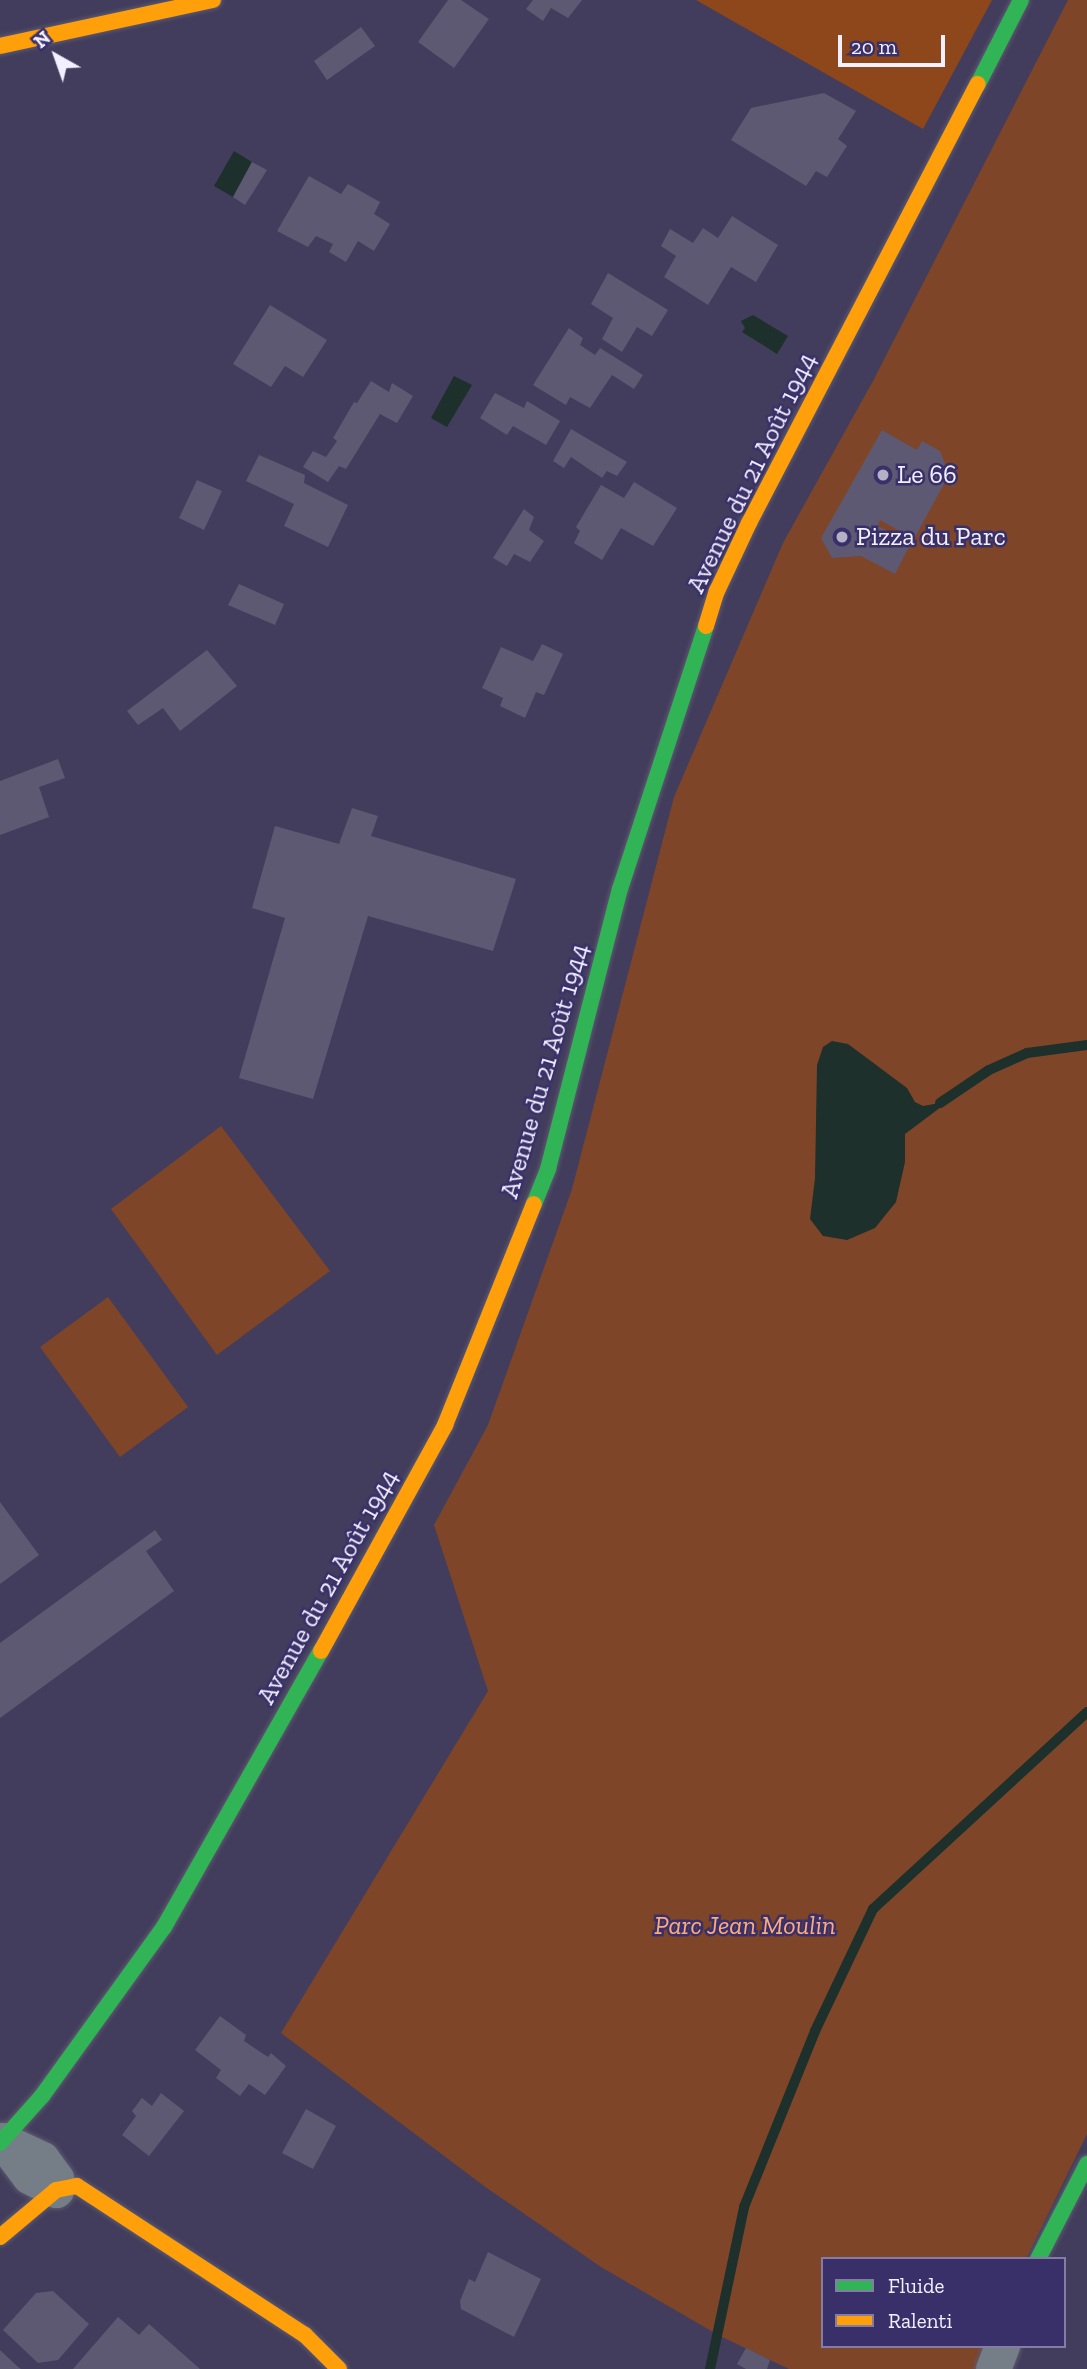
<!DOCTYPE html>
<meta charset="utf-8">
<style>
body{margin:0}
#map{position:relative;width:1087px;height:2369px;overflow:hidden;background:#423d5c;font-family:"Zilla Slab",serif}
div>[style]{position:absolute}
.green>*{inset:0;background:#7f4528}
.forest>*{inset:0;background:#8e471a}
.water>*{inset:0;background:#1d302c}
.stream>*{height:10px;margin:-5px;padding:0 5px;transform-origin:5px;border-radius:5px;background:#1d302c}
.building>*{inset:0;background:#5d5973}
.roads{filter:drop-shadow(0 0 2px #5c5970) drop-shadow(0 0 2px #5c5970)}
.street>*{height:35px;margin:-17.5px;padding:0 17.5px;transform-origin:17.5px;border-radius:17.5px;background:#757e86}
.fast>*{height:16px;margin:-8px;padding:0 8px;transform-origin:8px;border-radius:8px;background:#30b455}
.slow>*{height:16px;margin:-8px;padding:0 8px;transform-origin:8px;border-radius:8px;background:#ff9f0a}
.dots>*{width:19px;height:19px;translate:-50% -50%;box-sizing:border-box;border:4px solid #3a3069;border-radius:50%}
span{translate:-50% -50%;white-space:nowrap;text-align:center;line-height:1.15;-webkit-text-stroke:5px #3a3069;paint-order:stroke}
.street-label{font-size:26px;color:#f1f0ff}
.poi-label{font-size:26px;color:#f1f0ff}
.left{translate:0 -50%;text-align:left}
.park-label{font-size:26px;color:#fcaa7e;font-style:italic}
.legend{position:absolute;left:821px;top:2257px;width:245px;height:91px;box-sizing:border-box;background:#3a3069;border:2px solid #837da5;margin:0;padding:9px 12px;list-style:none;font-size:21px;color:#f1f0ff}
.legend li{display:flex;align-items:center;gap:14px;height:35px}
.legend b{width:35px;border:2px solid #837da5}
.north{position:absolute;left:21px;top:21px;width:70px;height:70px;-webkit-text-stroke:5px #3a3069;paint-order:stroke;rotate:320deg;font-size:19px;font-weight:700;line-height:28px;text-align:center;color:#f1f0ff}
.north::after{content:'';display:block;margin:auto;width:24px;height:32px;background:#f1f0ff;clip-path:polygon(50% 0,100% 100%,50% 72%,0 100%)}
.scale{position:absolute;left:838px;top:35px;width:107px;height:32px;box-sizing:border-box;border:4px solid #f1f0ff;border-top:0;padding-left:9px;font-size:21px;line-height:24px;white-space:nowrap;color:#f1f0ff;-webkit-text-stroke:5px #3a3069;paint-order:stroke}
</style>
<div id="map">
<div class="green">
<div style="clip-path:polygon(1068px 0,1087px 0,1087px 2134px,1026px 2259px,823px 2259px,823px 2346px,991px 2346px,983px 2369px,789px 2369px,720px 2336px,601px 2267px,484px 2186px,281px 2033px,488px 1691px,434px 1525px,488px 1425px,572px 1189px,674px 797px,783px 543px,873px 381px)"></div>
<div style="clip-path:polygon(221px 1126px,330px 1271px,217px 1355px,111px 1209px)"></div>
<div style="clip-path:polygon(108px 1297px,188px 1407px,120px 1457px,40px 1347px)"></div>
</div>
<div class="forest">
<div style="clip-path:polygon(696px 0,992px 0,923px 129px)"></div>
</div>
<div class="water">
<div style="clip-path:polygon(234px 151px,252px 162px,233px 197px,214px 186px)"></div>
<div style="clip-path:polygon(753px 315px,788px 336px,777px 354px,742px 332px,745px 328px,741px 321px)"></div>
<div style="clip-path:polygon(454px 376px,472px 385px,447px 427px,431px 418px)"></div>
<div style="clip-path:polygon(832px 1041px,848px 1044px,907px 1088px,915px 1102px,923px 1106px,940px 1103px,941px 1107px,905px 1134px,905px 1162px,896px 1202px,875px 1228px,847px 1240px,823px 1236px,810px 1219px,815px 1178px,817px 1065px,823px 1047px)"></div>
</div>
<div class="stream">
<div style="left:940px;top:1103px;width:59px;rotate:-34deg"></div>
<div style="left:989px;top:1070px;width:42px;rotate:-24.1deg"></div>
<div style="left:1027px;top:1053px;width:61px;rotate:-7.6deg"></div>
<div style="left:710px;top:2369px;width:166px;rotate:-78.1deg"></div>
<div style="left:744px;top:2207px;width:190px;rotate:-68deg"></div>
<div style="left:815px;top:2031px;width:135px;rotate:-64.6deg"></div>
<div style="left:873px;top:1909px;width:291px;rotate:-42.6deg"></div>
</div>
<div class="building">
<div style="clip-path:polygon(448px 0,461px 0,489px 19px,454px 68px,418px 42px)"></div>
<div style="clip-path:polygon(533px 0,582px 0,568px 18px,551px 8px,543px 21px,526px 9px)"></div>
<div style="clip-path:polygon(361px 27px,375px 46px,327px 80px,314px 61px)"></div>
<div style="clip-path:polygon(824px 93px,856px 111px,838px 139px,847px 146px,827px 177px,816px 171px,806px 186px,731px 140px,751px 108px)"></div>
<div style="clip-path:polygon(252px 162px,267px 170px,245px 205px,233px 197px)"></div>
<div style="clip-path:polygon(309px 176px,341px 194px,348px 184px,380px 202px,374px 214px,390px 224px,374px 251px,358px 241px,346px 262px,329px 252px,333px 244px,316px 236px,308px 247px,277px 231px)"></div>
<div style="clip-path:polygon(732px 216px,778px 245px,756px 282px,731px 267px,708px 305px,664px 277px,676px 256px,661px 246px,670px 229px,693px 243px,703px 228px,718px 238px)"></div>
<div style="clip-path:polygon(608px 273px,668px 310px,652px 336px,637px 327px,622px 352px,602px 339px,613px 318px,591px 304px)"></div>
<div style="clip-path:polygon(270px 305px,327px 340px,303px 377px,285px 366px,271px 387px,233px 364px)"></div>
<div style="clip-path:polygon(569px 328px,583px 338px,580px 345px,595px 355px,600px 348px,643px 375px,634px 389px,612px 375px,590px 408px,570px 397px,566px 405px,533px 385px)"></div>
<div style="clip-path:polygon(371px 381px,389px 392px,392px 383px,413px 396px,397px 423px,380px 414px,346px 469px,339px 466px,328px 482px,303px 467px,313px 451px,326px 457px,337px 441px,333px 438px,354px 402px,357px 403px)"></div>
<div style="clip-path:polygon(495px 393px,524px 408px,527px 401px,560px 421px,546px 445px,513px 426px,507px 435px,480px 418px)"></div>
<div style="clip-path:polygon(571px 429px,627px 462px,617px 476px,607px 471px,602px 478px,571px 457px,564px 468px,553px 461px)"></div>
<div style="clip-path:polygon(882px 430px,917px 450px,922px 441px,940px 451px,954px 487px,945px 482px,914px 539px,880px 520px,878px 526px,911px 543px,895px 574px,861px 556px,832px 558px,821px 538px)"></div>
<div style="clip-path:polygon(259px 455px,305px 475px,304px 483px,348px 505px,328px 547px,284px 526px,294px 504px,246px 481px)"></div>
<div style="clip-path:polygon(197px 480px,222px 491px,204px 530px,179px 518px)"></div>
<div style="clip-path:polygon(634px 482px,677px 508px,653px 546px,621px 528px,602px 560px,574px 543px,580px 531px,576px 527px,601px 485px,624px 498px)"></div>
<div style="clip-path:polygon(524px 509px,534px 517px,529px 530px,544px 541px,530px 562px,514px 554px,507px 566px,493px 558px)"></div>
<div style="clip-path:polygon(239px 584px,284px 604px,275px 625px,228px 605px)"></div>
<div style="clip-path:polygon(542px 644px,563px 654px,544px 695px,536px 692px,525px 718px,500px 706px,503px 698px,482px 688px,501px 647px,533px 661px)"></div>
<div style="clip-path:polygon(207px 650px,237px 686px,180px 731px,163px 708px,138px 725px,127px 711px)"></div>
<div style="clip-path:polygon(58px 759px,65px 778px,39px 787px,49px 817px,0 835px,0 781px)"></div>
<div style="clip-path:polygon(352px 808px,378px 816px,371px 836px,516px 879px,493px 951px,368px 916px,313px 1099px,239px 1078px,285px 918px,252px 908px,275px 826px,339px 844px)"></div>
<div style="clip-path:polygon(0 1502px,39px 1555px,0 1584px)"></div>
<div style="clip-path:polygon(155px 1530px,162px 1540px,146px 1551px,174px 1591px,0 1718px,0 1643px)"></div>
<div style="clip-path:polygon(220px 2016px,246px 2035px,244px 2041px,268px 2057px,271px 2053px,286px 2066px,265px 2095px,249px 2084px,240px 2096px,216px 2078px,221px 2070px,195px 2050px)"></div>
<div style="clip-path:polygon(161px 2093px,184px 2111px,149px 2156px,122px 2135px,136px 2116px,132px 2111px,142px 2098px,152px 2106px)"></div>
<div style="clip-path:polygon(306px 2109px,336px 2126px,313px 2169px,282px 2153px)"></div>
<div style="clip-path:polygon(488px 2252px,541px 2279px,514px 2337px,461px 2309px,460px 2301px,469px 2279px,475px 2282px)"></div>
<div style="clip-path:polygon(53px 2291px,89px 2324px,58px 2360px,38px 2363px,3px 2330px,36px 2293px)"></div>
<div style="clip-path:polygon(118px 2317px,139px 2335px,149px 2324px,200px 2369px,73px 2369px)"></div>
<div style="clip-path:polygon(746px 2348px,770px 2360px,767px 2369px,746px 2369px,737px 2364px)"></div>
<div style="clip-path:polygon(0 2350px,17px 2366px,21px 2369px,0 2369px)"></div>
</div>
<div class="roads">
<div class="street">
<div style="left:2px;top:2140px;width:44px;rotate:25.4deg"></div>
<div style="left:42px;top:2159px;width:24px;rotate:54deg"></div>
<div style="left:56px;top:2178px;width:12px;rotate:90deg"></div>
<div style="left:56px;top:2190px;width:30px;rotate:-153deg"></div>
<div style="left:29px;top:2176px;width:45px;rotate:-126.9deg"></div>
<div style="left:993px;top:2369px;width:25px;rotate:-69deg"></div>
</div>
<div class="fast">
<div style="left:978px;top:84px;width:94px;rotate:-62.9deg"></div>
<div style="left:534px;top:1204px;width:38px;rotate:-68deg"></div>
<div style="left:548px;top:1169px;width:289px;rotate:-75.6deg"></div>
<div style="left:620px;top:889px;width:277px;rotate:-71.9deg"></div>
<div style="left:0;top:2143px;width:63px;rotate:-48.2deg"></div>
<div style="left:42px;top:2096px;width:208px;rotate:-54.2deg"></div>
<div style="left:164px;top:1927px;width:318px;rotate:-60.4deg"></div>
<div style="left:1038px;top:2259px;width:107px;rotate:-62.7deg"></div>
</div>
<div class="slow">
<div style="left:0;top:46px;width:218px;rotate:-12.2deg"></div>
<div style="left:706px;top:626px;width:37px;rotate:-73deg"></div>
<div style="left:717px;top:591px;width:75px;rotate:-64.8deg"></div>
<div style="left:749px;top:523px;width:495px;rotate:-62.5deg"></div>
<div style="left:321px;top:1651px;width:258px;rotate:-61.2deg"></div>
<div style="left:445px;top:1425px;width:238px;rotate:-68.1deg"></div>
<div style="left:0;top:2237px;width:73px;rotate:-40deg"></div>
<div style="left:56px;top:2190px;width:21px;rotate:-11deg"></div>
<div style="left:77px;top:2186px;width:272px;rotate:33.2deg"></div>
<div style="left:305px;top:2335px;width:48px;rotate:45deg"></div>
</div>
</div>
<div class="dots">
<div style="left:883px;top:475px;background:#b4b1c6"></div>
<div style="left:842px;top:537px;background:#b4b1c6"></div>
</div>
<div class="street-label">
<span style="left:752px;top:473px;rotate:-64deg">Avenue du 21 Août 1944</span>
<span style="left:545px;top:1071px;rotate:-74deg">Avenue du 21 Août 1944</span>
<span style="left:328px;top:1587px;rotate:-61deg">Avenue du 21 Août 1944</span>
</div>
<div class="poi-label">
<span class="left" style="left:897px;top:475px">Le 66</span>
<span class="left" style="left:856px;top:537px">Pizza du Parc</span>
</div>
<div class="park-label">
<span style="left:745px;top:1926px">Parc Jean Moulin</span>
</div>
<ul class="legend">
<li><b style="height:9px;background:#30b455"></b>Fluide</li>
<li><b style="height:9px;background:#ff9f0a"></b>Ralenti</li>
</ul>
<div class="north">N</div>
<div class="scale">20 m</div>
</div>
